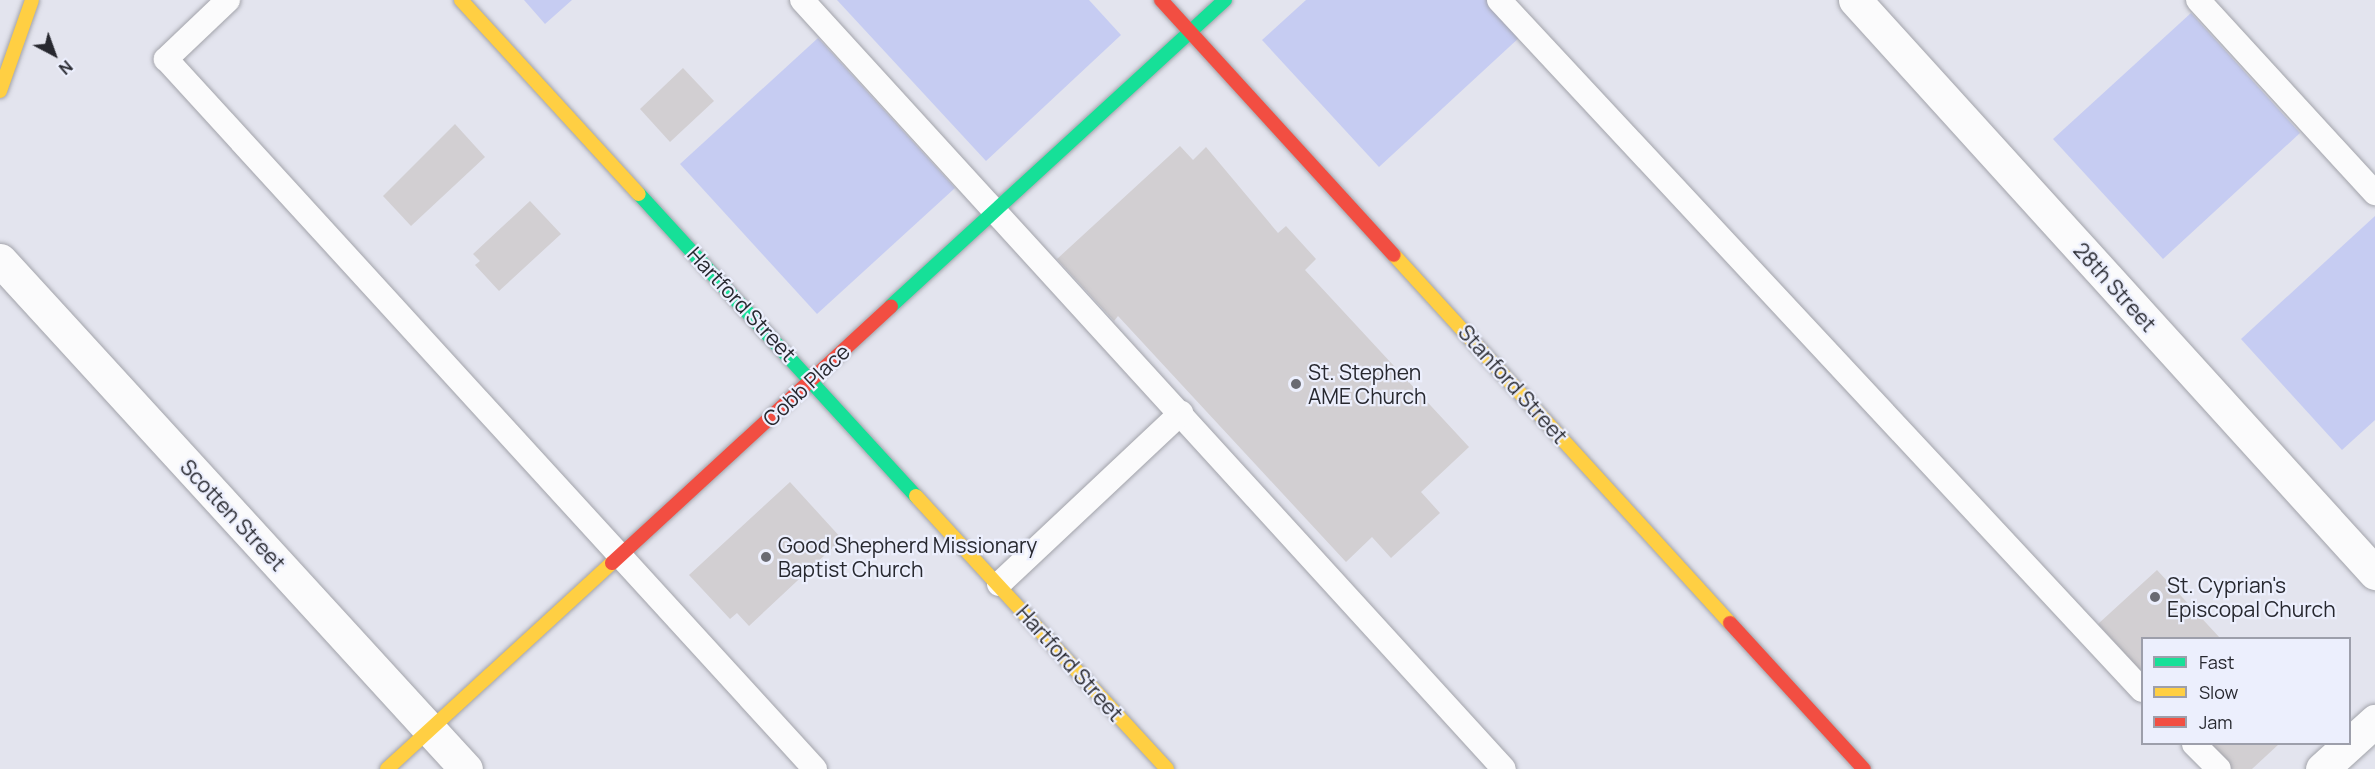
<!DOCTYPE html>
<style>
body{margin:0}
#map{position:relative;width:2375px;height:769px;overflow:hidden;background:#e3e4ee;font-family:Manrope,sans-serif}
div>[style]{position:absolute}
.green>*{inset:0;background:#c6ccf2}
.building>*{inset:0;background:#d2cfd2}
.roads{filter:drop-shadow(0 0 2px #a2a3aa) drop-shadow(0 0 2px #a2a3aa)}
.lane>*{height:24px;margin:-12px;padding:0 12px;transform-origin:12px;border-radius:12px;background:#fbfbfc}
.street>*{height:33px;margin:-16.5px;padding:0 16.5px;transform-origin:16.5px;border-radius:16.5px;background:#fbfbfc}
.fast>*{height:14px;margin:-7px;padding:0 7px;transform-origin:7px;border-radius:7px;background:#16e098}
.slow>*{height:14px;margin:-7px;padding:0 7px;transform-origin:7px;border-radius:7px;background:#ffcf43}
.jam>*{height:14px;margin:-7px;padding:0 7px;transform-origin:7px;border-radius:7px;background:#f24e42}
.dots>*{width:16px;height:16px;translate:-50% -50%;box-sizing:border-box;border:3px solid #eceffd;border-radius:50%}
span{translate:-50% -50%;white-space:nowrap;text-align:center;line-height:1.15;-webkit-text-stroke:4.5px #eceffd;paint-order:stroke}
.street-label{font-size:21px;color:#27282f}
.poi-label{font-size:21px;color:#27282f}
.left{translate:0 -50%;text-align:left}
.legend{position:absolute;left:2141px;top:637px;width:210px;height:108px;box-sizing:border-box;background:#eceffd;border:2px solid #9d9fab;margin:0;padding:8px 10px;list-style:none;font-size:18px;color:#27282f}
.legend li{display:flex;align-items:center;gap:12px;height:30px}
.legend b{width:30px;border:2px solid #9d9fab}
.north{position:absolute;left:24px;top:24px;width:60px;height:60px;-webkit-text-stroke:4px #eceffd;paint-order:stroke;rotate:139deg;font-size:16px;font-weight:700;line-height:24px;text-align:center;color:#27282f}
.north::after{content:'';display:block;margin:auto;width:21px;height:27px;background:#27282f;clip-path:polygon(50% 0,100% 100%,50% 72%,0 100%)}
</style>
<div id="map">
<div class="green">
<div style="clip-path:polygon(524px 0,572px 0,545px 24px)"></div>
<div style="clip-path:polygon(837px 0,1089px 0,1121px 35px,986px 161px)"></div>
<div style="clip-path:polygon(1306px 0,1488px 0,1521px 36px,1379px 167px,1262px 40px)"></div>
<div style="clip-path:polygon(2191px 13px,2300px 133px,2163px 259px,2053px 139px)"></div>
<div style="clip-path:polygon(818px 38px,955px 188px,817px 314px,680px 164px)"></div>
<div style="clip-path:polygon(2375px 216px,2375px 420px,2342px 450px,2241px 339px)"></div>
</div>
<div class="building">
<div style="clip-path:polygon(683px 68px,714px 101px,670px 142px,640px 109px)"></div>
<div style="clip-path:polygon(455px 124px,485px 157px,411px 226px,383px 196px)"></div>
<div style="clip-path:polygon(1180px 146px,1193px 160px,1206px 147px,1278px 233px,1286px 226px,1316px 259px,1305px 270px,1469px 447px,1421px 492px,1440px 513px,1391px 558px,1372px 537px,1346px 562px,1118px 316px,1114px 321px,1057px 259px)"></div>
<div style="clip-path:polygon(530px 201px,561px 234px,499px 291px,475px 265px,480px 261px,473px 254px)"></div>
<div style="clip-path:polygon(790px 482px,842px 539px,749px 626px,737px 613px,730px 619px,689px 575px)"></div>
<div style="clip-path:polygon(2157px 570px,2220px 638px,2142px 638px,2142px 672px,2098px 624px)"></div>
<div style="clip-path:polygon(2208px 744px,2279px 744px,2252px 769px,2232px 769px)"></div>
</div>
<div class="roads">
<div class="lane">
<div style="left:228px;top:0;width:86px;rotate:136.4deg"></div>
<div style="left:166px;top:59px;width:962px;rotate:47.57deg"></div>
<div style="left:802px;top:0;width:1041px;rotate:47.61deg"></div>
<div style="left:1499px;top:0;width:943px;rotate:47.02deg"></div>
<div style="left:2198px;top:0;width:262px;rotate:47.5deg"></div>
<div style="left:999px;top:584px;width:250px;rotate:-43.2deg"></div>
<div style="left:2194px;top:744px;width:35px;rotate:45deg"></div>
</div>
<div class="street">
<div style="left:1855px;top:0;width:774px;rotate:47.78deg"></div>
<div style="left:0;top:260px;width:690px;rotate:47.53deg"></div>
<div style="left:2322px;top:769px;width:72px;rotate:-42.2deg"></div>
</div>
<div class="fast">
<div style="left:639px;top:194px;width:410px;rotate:47.5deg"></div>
<div style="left:891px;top:306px;width:453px;rotate:-42.5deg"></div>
</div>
<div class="slow">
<div style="left:461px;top:0;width:263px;rotate:47.5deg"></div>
<div style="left:0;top:91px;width:96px;rotate:-70.6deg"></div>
<div style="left:1394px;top:255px;width:498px;rotate:47.6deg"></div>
<div style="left:916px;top:496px;width:371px;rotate:47.4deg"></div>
<div style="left:387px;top:769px;width:305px;rotate:-42.5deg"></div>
</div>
<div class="jam">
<div style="left:1161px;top:0;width:345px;rotate:47.6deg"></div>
<div style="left:612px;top:563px;width:379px;rotate:-42.6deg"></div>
<div style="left:1730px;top:623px;width:198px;rotate:47.5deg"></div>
</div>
</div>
<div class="dots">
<div style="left:1296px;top:384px;background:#696a72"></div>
<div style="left:766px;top:557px;background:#696a72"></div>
<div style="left:2155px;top:597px;background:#696a72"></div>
</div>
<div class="street-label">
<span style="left:2115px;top:287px;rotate:48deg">28th Street</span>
<span style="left:742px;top:304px;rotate:47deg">Hartford Street</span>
<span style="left:1513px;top:384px;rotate:48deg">Stanford Street</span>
<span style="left:806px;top:385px;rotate:-43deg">Cobb Place</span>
<span style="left:233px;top:515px;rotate:47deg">Scotten Street</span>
<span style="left:1070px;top:663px;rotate:48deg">Hartford Street</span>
</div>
<div class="poi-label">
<span class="left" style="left:1308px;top:384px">St. Stephen<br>AME Church</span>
<span class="left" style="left:778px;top:557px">Good Shepherd Missionary<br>Baptist Church</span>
<span class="left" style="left:2167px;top:597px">St. Cyprian's<br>Episcopal Church</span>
</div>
<ul class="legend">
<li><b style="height:8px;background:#16e098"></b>Fast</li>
<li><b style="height:8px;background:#ffcf43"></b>Slow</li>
<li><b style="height:8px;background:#f24e42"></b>Jam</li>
</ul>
<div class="north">N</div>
</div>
